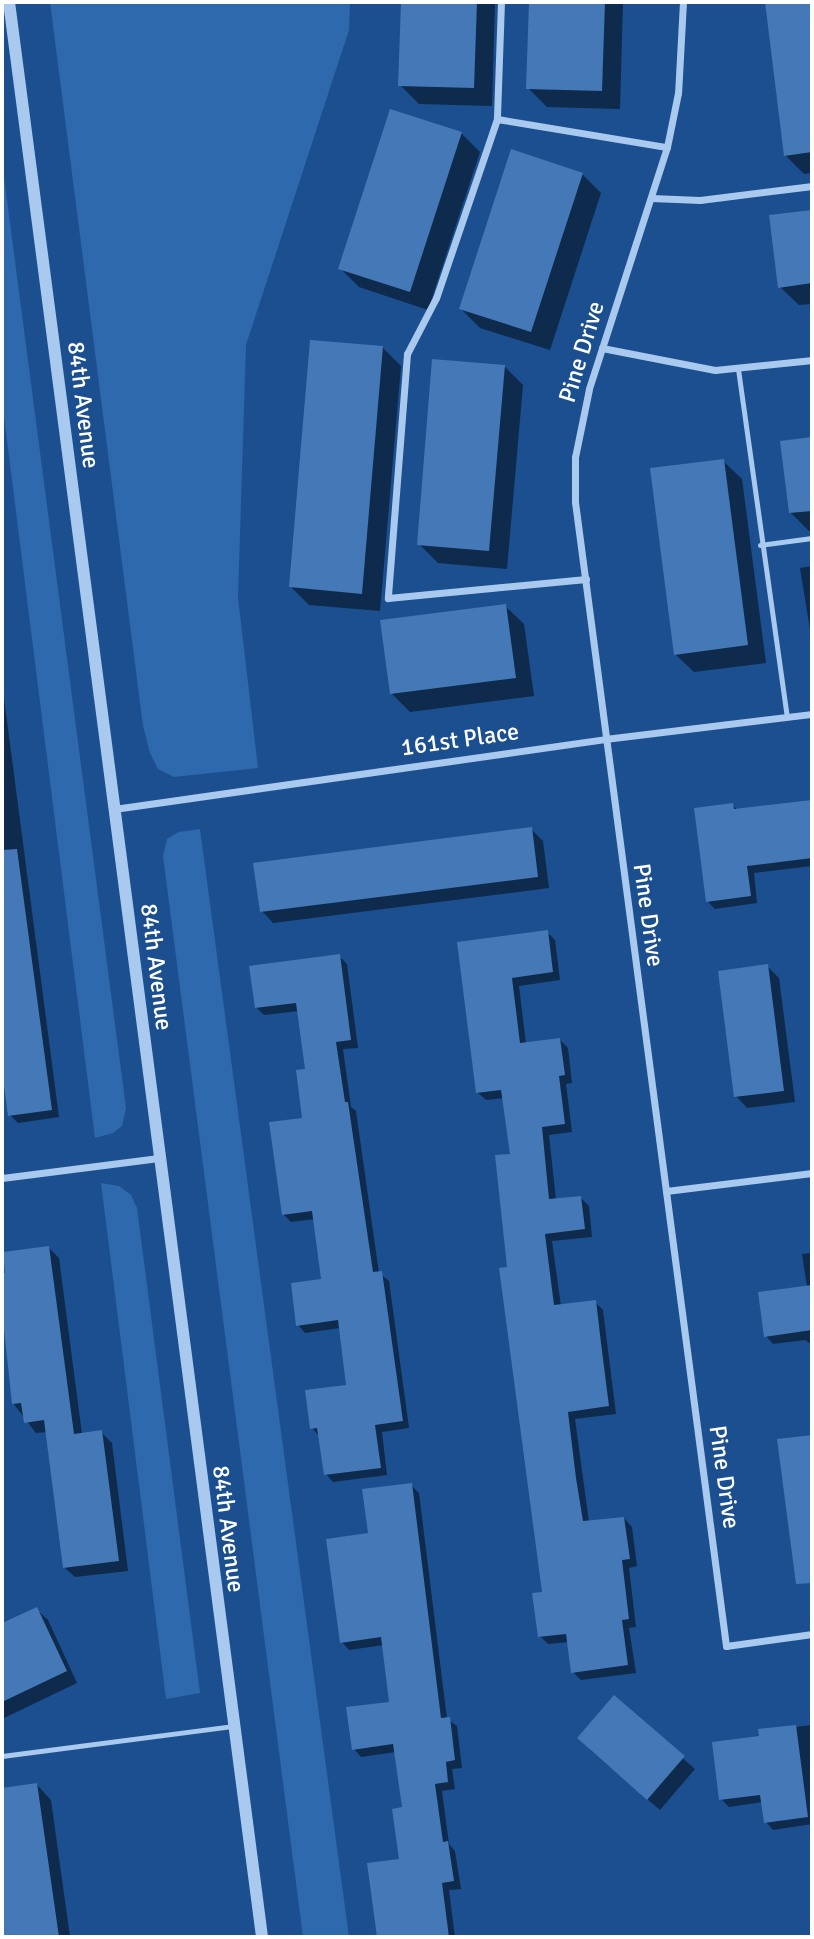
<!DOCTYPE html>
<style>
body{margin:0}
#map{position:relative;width:814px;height:1939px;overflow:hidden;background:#1b4f8f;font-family:Signika,sans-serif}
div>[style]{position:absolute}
.green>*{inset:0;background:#2e69ad}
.shadow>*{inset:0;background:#0007}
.building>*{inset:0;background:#4478b7}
.service>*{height:5px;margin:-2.5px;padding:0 2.5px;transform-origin:2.5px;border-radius:2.5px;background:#a9c9ee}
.minor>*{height:7px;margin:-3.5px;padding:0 3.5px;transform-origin:3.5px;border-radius:3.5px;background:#a9c9ee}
.tertiary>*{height:12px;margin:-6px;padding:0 6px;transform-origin:6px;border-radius:6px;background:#a9c9ee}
span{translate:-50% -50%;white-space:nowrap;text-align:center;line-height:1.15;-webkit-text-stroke:6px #1b4f8f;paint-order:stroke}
.street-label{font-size:24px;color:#fff}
.frame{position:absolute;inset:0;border:4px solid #fff;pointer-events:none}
</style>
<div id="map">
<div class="green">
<div style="clip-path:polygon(50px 2px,350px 2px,349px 30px,246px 345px,238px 598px,258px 768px,174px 777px,158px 769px,150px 753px,143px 726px)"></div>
<div style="clip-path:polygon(2px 162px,126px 1108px,122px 1126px,113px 1133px,95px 1138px,2px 401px)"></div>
<div style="clip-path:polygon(200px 829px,349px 1937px,303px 1937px,163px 856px,167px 839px,179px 832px)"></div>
<div style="clip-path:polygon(101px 1183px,119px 1186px,131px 1195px,137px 1208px,200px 1693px,166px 1699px)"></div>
</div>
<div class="shadow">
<div style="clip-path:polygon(403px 2px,495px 2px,492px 106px,419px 104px,400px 85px)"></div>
<div style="clip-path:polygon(531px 2px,623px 2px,620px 109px,547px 107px,528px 88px)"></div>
<div style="clip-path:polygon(767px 2px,812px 2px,812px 173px,804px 174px,785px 155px)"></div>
<div style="clip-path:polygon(461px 133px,480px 152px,428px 310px,359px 287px,340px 268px)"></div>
<div style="clip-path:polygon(582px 174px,601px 193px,550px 350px,480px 328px,461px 309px)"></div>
<div style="clip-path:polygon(812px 212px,812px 304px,799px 305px,780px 287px,771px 217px)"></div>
<div style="clip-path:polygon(382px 347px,401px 366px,380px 611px,309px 605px,291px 587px)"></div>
<div style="clip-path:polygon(505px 367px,523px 385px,507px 569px,438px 563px,419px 544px)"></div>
<div style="clip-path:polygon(812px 439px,812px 531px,809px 531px,791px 513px,782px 443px)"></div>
<div style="clip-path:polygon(723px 461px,742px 479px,766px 663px,694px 672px,675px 654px)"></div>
<div style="clip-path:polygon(812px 566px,812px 642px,800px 568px)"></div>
<div style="clip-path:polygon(505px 606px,524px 624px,534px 696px,410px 712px,391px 693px)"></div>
<div style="clip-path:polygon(2px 683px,59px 1117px,18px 1123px,10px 1115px,5px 1084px,2px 1085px)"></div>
<div style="clip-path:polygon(812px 802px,812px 866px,754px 873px,757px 903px,715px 909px,707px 901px,732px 805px,738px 810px)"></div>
<div style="clip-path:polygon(531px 829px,543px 841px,549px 888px,273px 923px,262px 911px)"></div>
<div style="clip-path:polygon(547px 932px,555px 940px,560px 980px,519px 986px,526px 1044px,560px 1040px,568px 1048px,572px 1083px,566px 1084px,572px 1132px,549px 1135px,556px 1200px,580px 1197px,589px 1206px,592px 1237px,552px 1241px,561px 1306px,595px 1302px,603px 1310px,616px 1414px,575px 1419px,589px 1522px,624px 1518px,632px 1527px,637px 1566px,629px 1568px,636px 1627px,629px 1628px,636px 1673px,581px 1680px,573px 1672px,569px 1642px,548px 1644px,540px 1636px,544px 1593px,509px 1269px,512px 1155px,504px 1098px,486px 1100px,477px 1092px,459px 943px)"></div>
<div style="clip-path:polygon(339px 956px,347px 964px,358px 1048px,343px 1049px,351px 1107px,356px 1111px,379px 1273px,389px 1281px,409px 1428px,382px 1432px,387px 1475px,333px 1482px,326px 1474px,320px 1437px,312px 1428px,348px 1386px,340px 1328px,305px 1333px,298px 1325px,323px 1280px,315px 1219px,291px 1222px,283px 1214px,304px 1119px,307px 1070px,299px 1011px,264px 1015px,256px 1007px)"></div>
<div style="clip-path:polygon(767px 966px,779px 978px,795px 1102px,747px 1108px,736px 1096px)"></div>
<div style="clip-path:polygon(48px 1247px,59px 1258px,82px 1434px,101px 1432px,112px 1443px,128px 1571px,75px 1577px,64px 1567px,47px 1432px,36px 1433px,13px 1403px,2px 1275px)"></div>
<div style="clip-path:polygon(812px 1253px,812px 1345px,805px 1340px,773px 1344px,766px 1336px,807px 1287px,802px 1254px)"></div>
<div style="clip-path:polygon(812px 1437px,812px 1560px,805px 1561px,779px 1441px)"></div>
<div style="clip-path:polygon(411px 1485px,419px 1493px,447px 1719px,457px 1726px,462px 1768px,452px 1769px,455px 1789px,442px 1791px,449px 1844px,455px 1851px,461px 1889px,449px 1890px,455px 1937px,379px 1937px,369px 1865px,401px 1861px,403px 1809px,396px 1752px,361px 1757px,354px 1749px,391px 1703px,384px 1645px,349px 1650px,342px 1642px,370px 1535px)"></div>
<div style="clip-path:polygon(36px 1609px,48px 1620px,77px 1683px,2px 1719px,2px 1625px)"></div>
<div style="clip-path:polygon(614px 1698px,695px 1769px,660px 1810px,590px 1750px)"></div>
<div style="clip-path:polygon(812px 1725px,812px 1824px,773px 1830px,766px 1822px,763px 1802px,729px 1807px,721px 1799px,761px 1738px,760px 1731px)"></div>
<div style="clip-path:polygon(37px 1785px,51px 1800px,70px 1937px,2px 1937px,2px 1790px)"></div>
</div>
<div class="building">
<div style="clip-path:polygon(401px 2px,477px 2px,474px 88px,398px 86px)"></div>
<div style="clip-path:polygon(529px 2px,605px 2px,602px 91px,526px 89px)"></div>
<div style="clip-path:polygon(765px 2px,812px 2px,812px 152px,784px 156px)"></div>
<div style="clip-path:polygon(390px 109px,462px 132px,410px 292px,338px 269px)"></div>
<div style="clip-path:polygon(511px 149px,583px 173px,531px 332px,459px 309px)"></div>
<div style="clip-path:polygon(812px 210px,812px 283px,778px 288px,769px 215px)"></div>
<div style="clip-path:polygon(310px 340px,383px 346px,362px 594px,289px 587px)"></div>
<div style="clip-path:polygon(432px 359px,505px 365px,489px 551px,417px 545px)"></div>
<div style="clip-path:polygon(812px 437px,812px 511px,789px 513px,780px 441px)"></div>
<div style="clip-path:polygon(724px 459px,748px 645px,674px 655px,650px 468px)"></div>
<div style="clip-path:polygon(506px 604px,516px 678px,390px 694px,380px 620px)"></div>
<div style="clip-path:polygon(812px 800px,812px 858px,747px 866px,751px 896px,706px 902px,694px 808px,733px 803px,734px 809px)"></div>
<div style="clip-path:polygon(532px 827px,538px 877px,260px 912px,253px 863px)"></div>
<div style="clip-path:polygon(17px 849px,52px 1110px,8px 1116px,2px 1071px,2px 850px)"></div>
<div style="clip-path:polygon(548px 930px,553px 972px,512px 978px,520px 1043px,560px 1038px,565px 1075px,559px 1076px,565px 1124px,542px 1127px,549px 1199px,581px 1196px,585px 1229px,545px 1234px,554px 1305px,596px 1300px,601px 1343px,609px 1406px,568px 1412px,576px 1478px,583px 1521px,624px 1517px,630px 1559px,622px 1560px,629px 1619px,622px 1620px,628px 1665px,571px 1673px,566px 1634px,538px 1637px,532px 1593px,542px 1592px,499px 1268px,507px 1267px,495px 1155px,510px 1154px,501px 1090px,476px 1093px,457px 942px)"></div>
<div style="clip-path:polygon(340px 954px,351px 1040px,336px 1042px,345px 1102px,348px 1102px,373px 1272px,382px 1271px,403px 1421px,375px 1425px,381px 1468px,324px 1475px,317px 1428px,310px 1429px,305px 1390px,346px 1385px,338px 1320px,296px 1326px,291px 1283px,321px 1279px,312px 1211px,282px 1215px,269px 1122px,302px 1118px,296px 1070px,305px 1069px,296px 1003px,255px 1008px,249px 966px)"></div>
<div style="clip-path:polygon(768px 964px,784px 1091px,734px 1097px,718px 971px)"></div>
<div style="clip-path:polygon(49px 1246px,74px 1434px,102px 1430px,119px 1561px,63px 1568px,44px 1420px,24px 1423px,21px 1403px,12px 1404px,2px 1310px,2px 1273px,5px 1273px,3px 1252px)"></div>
<div style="clip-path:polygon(812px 1285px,812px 1330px,764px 1337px,758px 1292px)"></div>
<div style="clip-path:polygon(812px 1435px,812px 1583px,796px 1584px,777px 1439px)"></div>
<div style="clip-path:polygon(412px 1483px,441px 1718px,450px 1717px,455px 1760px,446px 1762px,448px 1782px,435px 1784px,443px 1842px,448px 1841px,454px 1881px,442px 1883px,449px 1937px,377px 1937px,367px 1863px,399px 1859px,392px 1809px,402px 1807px,393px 1744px,352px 1750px,346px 1707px,389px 1702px,381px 1637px,340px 1643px,326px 1539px,368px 1533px,362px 1489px)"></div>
<div style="clip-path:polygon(37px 1607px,67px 1671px,2px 1702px,2px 1623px)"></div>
<div style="clip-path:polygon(614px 1695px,685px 1756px,647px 1800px,577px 1738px)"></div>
<div style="clip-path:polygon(796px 1725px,808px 1817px,764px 1823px,760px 1795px,719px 1800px,712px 1742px,759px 1736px,758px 1729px)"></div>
<div style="clip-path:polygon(37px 1783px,59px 1937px,2px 1937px,2px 1788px)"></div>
</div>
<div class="service">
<div style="left:738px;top:369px;width:351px;rotate:82deg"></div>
<div style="left:760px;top:545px;width:52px;rotate:-7.7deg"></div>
<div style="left:2px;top:1756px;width:232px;rotate:-7.4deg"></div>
</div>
<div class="minor">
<div style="left:501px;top:2px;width:117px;rotate:92deg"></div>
<div style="left:497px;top:119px;width:189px;rotate:108.8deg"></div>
<div style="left:436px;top:298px;width:63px;rotate:117.4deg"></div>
<div style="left:407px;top:354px;width:245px;rotate:94.5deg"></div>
<div style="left:388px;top:598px;width:199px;rotate:-5.5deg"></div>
<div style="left:683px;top:2px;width:91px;rotate:93.1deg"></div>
<div style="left:678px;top:93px;width:55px;rotate:101.5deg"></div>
<div style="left:667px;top:147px;width:254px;rotate:107.9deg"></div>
<div style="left:589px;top:389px;width:69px;rotate:101.6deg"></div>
<div style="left:575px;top:457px;width:45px;rotate:90deg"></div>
<div style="left:575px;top:502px;width:1154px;rotate:82.48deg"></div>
<div style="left:726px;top:1646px;width:87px;rotate:-7.9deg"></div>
<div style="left:497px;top:119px;width:172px;rotate:9.4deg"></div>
<div style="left:651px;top:198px;width:49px;rotate:2.3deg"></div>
<div style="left:700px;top:200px;width:113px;rotate:-7.1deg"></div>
<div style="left:602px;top:348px;width:115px;rotate:11deg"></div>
<div style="left:715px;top:370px;width:98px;rotate:-5.9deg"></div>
<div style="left:114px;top:809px;width:496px;rotate:-8.1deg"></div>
<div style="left:605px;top:739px;width:209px;rotate:-6.9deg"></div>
<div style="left:2px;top:1178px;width:158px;rotate:-7.3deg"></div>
<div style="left:666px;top:1191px;width:147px;rotate:-7deg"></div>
</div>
<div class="tertiary">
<div style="left:9px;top:2px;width:1951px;rotate:82.55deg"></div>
</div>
<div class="street-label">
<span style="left:582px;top:352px;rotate:-73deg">Pine Drive</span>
<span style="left:83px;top:405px;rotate:83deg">84th Avenue</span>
<span style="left:460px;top:740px;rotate:-8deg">161st Place</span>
<span style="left:648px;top:915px;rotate:82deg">Pine Drive</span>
<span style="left:156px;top:967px;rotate:83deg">84th Avenue</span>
<span style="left:724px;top:1477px;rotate:82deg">Pine Drive</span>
<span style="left:228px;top:1529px;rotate:83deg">84th Avenue</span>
</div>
<div class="frame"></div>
</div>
